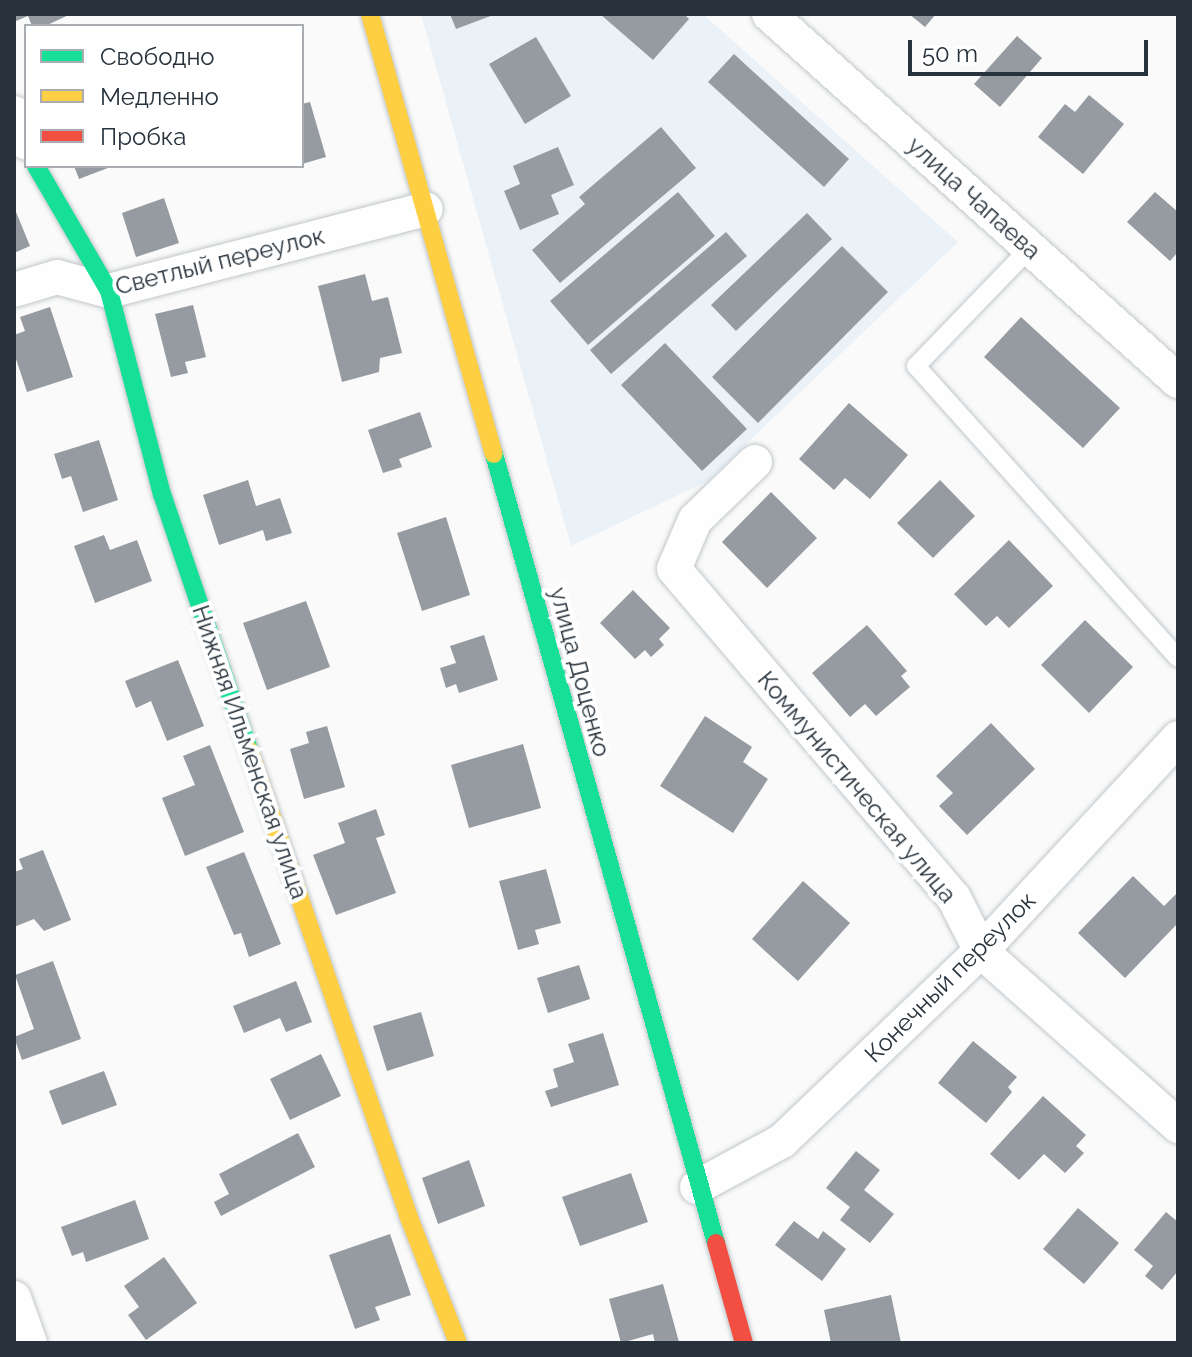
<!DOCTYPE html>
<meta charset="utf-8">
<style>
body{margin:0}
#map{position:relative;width:1192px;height:1357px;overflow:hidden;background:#fafafa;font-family:Raleway,sans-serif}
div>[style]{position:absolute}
.built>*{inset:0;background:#eaf2f8}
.building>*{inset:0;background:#959ba0}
.roads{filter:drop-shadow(0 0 2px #c1c7cb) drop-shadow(0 0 2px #c1c7cb)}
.lane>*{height:18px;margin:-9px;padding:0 9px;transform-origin:9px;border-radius:9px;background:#fefefe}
.street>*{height:34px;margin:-17px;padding:0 17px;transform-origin:17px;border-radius:17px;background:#fefefe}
.fast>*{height:18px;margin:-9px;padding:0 9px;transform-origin:9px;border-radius:9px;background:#16e098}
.slow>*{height:18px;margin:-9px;padding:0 9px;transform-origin:9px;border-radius:9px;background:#ffcf43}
.jam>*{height:18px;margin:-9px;padding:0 9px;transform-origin:9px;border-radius:9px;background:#f24e42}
span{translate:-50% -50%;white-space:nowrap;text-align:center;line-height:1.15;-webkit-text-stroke:8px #fff;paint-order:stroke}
.street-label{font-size:24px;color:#27323c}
.frame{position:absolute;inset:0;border:16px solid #27323c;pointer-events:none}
.legend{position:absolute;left:24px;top:24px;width:280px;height:144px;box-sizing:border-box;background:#fff;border:2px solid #a9adb1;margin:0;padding:10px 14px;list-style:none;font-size:24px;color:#27323c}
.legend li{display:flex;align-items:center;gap:16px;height:40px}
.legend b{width:40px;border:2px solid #a9adb1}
.scale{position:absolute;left:908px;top:40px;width:240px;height:36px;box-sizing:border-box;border:4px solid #27323c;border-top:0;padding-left:10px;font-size:24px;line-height:28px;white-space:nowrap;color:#27323c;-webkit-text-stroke:6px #fff;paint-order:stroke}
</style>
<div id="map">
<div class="built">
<div style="clip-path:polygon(421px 14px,703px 14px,958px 242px,706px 482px,571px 546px)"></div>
</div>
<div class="building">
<div style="clip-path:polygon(14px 14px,71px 14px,45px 26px,32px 26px,28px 16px,14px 22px)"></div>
<div style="clip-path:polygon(450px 14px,496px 14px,456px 29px)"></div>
<div style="clip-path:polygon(600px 14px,684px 14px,689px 19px,653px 60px)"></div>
<div style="clip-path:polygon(909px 14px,936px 14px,925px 27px)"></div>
<div style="clip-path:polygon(1017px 36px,1042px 58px,1000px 107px,974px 84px)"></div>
<div style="clip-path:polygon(536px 37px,571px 96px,525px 124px,489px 64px)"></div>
<div style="clip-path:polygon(734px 54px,849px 159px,824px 187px,708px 82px)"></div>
<div style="clip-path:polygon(1089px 95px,1124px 124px,1083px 174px,1038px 137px,1065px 104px,1075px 112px)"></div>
<div style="clip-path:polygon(310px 102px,326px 157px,302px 164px,302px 104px)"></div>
<div style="clip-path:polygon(661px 127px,696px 168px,560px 283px,532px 250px,585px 204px,579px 197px)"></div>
<div style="clip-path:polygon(558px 147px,574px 185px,551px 195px,559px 214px,520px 230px,504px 191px,520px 184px,513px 166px)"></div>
<div style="clip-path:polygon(74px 166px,113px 166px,79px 179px)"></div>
<div style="clip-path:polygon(678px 192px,715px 236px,588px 345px,550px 301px)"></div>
<div style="clip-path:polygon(1155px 192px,1178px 212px,1178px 252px,1170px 261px,1127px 222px)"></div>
<div style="clip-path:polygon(164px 198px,179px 243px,136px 257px,122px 213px)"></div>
<div style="clip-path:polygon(14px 207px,30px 246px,14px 253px)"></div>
<div style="clip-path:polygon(807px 213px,832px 239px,736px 331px,711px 305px)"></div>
<div style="clip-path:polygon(726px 232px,747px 256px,611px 374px,590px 350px)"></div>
<div style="clip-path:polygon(842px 246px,888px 292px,758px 423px,712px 377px)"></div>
<div style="clip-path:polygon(365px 274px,372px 301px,388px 297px,402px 353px,380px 358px,379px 372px,342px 382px,318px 286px)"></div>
<div style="clip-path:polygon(193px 305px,206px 357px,185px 362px,188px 373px,171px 377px,155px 314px)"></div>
<div style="clip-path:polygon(50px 307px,73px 377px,27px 392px,14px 353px,14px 335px,25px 331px,20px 317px)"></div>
<div style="clip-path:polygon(1021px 317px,1120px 408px,1083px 448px,984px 357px)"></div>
<div style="clip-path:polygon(665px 343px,747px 429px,702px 471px,621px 385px)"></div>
<div style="clip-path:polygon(849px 403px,908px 455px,870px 499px,845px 478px,834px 490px,799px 459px)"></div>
<div style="clip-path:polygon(420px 412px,432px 447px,399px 459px,402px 467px,383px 473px,368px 430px)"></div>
<div style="clip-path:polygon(99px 440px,118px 500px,83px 512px,71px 476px,62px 479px,54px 454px)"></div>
<div style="clip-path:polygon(248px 480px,256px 506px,280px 498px,292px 533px,266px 541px,263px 530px,219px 545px,203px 495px)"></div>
<div style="clip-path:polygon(940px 480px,975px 516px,933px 558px,897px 523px)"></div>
<div style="clip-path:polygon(771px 492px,817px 538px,767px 588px,722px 542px)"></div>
<div style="clip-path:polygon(446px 517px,470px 595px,422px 611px,397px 533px)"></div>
<div style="clip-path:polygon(104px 535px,110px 550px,137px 540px,152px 581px,95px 603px,74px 546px)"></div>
<div style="clip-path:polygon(1009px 540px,1053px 586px,1009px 628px,997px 616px,986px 626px,954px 594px)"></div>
<div style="clip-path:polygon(633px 590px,670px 628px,659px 639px,664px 645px,651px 657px,645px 650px,635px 659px,600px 623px)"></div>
<div style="clip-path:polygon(306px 601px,330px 667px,267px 690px,243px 623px)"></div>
<div style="clip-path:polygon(1085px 620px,1133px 667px,1089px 713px,1041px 665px)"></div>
<div style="clip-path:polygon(867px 625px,907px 671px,901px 676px,910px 687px,876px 716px,865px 704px,850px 717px,812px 673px)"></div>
<div style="clip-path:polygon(484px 635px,498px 680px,459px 693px,456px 684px,446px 688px,440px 668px,456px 663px,450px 646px)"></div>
<div style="clip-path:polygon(178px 660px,204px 726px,167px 741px,151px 701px,136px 708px,125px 681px)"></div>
<div style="clip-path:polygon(705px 716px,752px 747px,743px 762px,768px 779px,733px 833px,660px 786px)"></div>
<div style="clip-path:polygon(991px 723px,1035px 769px,967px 835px,939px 806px,953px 793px,936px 776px)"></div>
<div style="clip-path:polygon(327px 726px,345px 787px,304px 799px,290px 749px,309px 743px,306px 732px)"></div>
<div style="clip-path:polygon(523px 744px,541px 808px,469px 828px,451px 765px)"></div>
<div style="clip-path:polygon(210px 745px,244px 832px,185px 856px,162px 798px,195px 785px,183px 756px)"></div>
<div style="clip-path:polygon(376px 809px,385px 835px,376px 838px,396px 893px,336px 915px,313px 855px,345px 843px,338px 823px)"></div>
<div style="clip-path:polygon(43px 850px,71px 920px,44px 931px,34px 919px,14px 927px,14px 872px,23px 869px,19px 859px)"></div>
<div style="clip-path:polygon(244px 852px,281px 944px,249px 957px,241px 933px,234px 935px,206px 867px)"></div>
<div style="clip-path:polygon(546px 869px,561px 923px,535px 930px,539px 944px,518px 950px,499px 881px)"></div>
<div style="clip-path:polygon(1133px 876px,1164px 906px,1178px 892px,1178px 923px,1125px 978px,1078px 933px)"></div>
<div style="clip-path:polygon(803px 881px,850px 923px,798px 981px,752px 939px)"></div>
<div style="clip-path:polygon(53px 961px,81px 1039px,22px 1060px,14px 1037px,34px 1029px,15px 975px)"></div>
<div style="clip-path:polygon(579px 965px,590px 999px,548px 1013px,537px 978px)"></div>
<div style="clip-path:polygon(296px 981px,312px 1022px,286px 1032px,280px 1018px,244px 1033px,233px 1006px)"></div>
<div style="clip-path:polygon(421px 1012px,434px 1056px,387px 1071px,373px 1026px)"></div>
<div style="clip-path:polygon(603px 1033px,619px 1085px,551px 1107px,545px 1091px,558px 1087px,553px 1069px,574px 1062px,568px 1044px)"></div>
<div style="clip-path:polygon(973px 1041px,1017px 1077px,1008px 1087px,1012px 1092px,986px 1123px,938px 1083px)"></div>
<div style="clip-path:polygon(321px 1054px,341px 1096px,290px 1120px,270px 1079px)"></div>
<div style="clip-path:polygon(104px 1071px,117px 1105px,62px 1125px,49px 1091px)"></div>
<div style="clip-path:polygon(1043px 1096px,1086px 1135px,1076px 1146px,1084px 1153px,1065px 1173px,1044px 1154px,1019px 1180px,990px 1154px)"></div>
<div style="clip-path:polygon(298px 1133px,315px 1167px,221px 1216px,214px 1202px,229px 1194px,219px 1174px)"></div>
<div style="clip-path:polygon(856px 1151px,880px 1170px,864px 1190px,894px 1214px,870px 1243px,840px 1220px,850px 1207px,826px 1188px)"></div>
<div style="clip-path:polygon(469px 1160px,485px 1206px,438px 1224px,422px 1178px)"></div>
<div style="clip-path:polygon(631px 1173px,648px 1222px,580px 1246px,562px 1197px)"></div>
<div style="clip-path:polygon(135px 1200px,149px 1239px,86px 1262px,83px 1252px,72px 1256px,61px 1227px)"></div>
<div style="clip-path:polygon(1078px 1208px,1119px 1243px,1084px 1284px,1043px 1249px)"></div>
<div style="clip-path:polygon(1166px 1212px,1178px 1222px,1178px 1271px,1162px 1290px,1145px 1276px,1153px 1266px,1134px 1250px)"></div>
<div style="clip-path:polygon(794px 1221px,818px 1239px,823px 1231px,846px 1249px,822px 1281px,775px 1245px)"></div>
<div style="clip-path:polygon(390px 1234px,411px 1295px,375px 1307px,380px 1320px,355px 1329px,329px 1255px)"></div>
<div style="clip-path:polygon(164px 1257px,197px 1303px,146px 1340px,128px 1315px,139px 1307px,124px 1286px)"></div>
<div style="clip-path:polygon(663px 1284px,679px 1342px,655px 1343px,653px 1334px,621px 1343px,609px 1299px)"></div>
<div style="clip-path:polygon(891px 1295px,901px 1343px,831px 1343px,824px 1310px)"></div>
</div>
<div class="roads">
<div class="lane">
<div style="left:1030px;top:248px;width:164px;rotate:134deg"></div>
<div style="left:916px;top:366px;width:392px;rotate:48.1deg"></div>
</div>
<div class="street">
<div style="left:769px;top:14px;width:550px;rotate:41.9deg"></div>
<div style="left:14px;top:113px;width:32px;rotate:68deg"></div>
<div style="left:14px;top:290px;width:45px;rotate:-16.8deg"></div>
<div style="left:57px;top:277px;width:54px;rotate:15.1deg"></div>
<div style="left:109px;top:291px;width:327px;rotate:-14.5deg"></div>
<div style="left:755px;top:462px;width:83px;rotate:136deg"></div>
<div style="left:695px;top:520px;width:53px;rotate:113.2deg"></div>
<div style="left:674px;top:569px;width:432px;rotate:49.6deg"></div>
<div style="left:954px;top:898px;width:59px;rotate:63deg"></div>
<div style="left:981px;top:951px;width:264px;rotate:41.6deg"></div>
<div style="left:697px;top:1187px;width:97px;rotate:-28.4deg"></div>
<div style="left:782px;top:1141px;width:275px;rotate:-43.7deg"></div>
<div style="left:981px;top:951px;width:290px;rotate:-47.2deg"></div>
<div style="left:14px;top:1298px;width:48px;rotate:70.4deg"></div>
</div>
<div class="fast">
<div style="left:36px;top:166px;width:145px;rotate:59.7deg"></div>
<div style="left:109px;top:291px;width:210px;rotate:75.4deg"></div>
<div style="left:162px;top:494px;width:270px;rotate:71.2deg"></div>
<div style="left:494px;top:454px;width:820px;rotate:74.29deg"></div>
</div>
<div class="slow">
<div style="left:370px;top:14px;width:457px;rotate:74.3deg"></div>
<div style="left:249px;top:750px;width:491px;rotate:71.1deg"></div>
<div style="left:408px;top:1215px;width:137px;rotate:68.7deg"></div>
</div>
<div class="jam">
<div style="left:716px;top:1243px;width:104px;rotate:74.4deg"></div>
</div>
</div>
<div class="street-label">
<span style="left:974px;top:198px;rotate:42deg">улица Чапаева</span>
<span style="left:220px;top:261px;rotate:-14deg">Светлый переулок</span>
<span style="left:580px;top:672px;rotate:75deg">улица Доценко</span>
<span style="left:250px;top:752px;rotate:71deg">Нижняя Ильменская улица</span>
<span style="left:857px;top:787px;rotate:50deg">Коммунистическая улица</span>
<span style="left:950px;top:977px;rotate:-45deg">Конечный переулок</span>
</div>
<div class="frame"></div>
<ul class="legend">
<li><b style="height:10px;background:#16e098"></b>Свободно</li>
<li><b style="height:10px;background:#ffcf43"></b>Медленно</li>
<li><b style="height:10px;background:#f24e42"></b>Пробка</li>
</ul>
<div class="scale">50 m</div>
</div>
